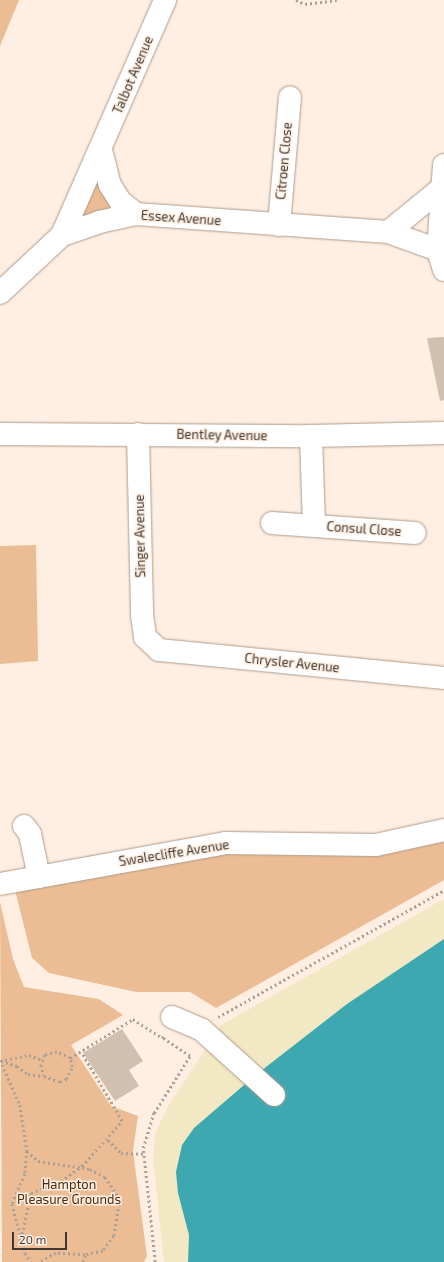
<!DOCTYPE html>
<style>
body{margin:0}
#map{position:relative;width:444px;height:1262px;overflow:hidden;background:#ffefe2;font-family:"Exo 2",sans-serif}
div>[style]{position:absolute}
.green>*{inset:0;background:#ecbd94}
.sand>*{inset:0;background:#f2e8c3}
.water>*{inset:0;background:#3ea8b1}
.building>*{inset:0;background:#d1c0af}
.path>*{height:2.5px;margin-top:-1.25px;transform-origin:0;background:repeating-linear-gradient(90deg,#aca095 0 2px,transparent 0 5px)}
.roads{filter:drop-shadow(0 0 1px #ae9c8d) drop-shadow(0 0 1px #ae9c8d)}
.minor>*{height:22px;margin:-11px;padding:0 11px;transform-origin:11px;border-radius:11px;background:#fff}
span{translate:-50% -50%;white-space:nowrap;text-align:center;line-height:1.15;-webkit-text-stroke:3px #ffefe2;paint-order:stroke}
.street-label{font-size:13px;color:#403932}
.park-label{font-size:13px;color:#482b0e}
.scale{position:absolute;left:12px;top:1232px;width:55px;height:18px;box-sizing:border-box;border:2px solid #403932;border-top:0;padding-left:5px;font-size:12px;line-height:14px;white-space:nowrap;color:#403932;-webkit-text-stroke:3px #ffefe2;paint-order:stroke}
</style>
<div id="map">
<div class="green">
<div style="clip-path:polygon(0 0,19px 0,0 46px)"></div>
<div style="clip-path:polygon(101px 150px,136px 214px,62px 235px)"></div>
<div style="clip-path:polygon(36px 545px,38px 661px,0 664px,0 546px)"></div>
<div style="clip-path:polygon(444px 827px,444px 880px,216px 1008px,190px 992px,136px 992px,49px 973px,32px 958px,13px 882px,225px 843px,356px 846px)"></div>
<div style="clip-path:polygon(0 902px,13px 959px,24px 987px,99px 999px,123px 1015px,71px 1045px,111px 1106px,138px 1116px,133px 1151px,147px 1256px,144px 1262px,2px 1262px)"></div>
</div>
<div class="sand">
<div style="clip-path:polygon(444px 899px,444px 1000px,247px 1262px,164px 1262px,153px 1158px,155px 1134px,167px 1108px,221px 1025px)"></div>
</div>
<div class="water">
<div style="clip-path:polygon(444px 939px,444px 1262px,188px 1262px,189px 1235px,178px 1193px,176px 1172px,182px 1145px,194px 1128px,257px 1074px,347px 1004px)"></div>
</div>
<div class="building">
<div style="clip-path:polygon(444px 337px,444px 400px,440px 401px,427px 338px)"></div>
<div style="clip-path:polygon(122px 1029px,143px 1061px,129px 1070px,139px 1086px,115px 1101px,83px 1053px)"></div>
</div>
<div class="path">
<div style="left:296px;top:0;width:10px;rotate:24deg"></div>
<div style="left:305px;top:4px;width:32px;rotate:-7deg"></div>
<div style="left:218px;top:1017px;width:259px;rotate:-29.3deg"></div>
<div style="left:70px;top:1058px;width:14px;rotate:-155deg"></div>
<div style="left:57px;top:1052px;width:12px;rotate:166deg"></div>
<div style="left:45px;top:1055px;width:11px;rotate:112deg"></div>
<div style="left:41px;top:1065px;width:11px;rotate:75deg"></div>
<div style="left:44px;top:1076px;width:17px;rotate:21deg"></div>
<div style="left:60px;top:1082px;width:7px;rotate:-27deg"></div>
<div style="left:66px;top:1079px;width:13px;rotate:-63deg"></div>
<div style="left:72px;top:1067px;width:9px;rotate:-103deg"></div>
<div style="left:70px;top:1058px;width:74px;rotate:-31.8deg"></div>
<div style="left:133px;top:1019px;width:35px;rotate:33deg"></div>
<div style="left:0;top:1060px;width:49px;rotate:66deg"></div>
<div style="left:20px;top:1105px;width:47px;rotate:81.3deg"></div>
<div style="left:27px;top:1151px;width:23px;rotate:95deg"></div>
<div style="left:25px;top:1174px;width:33px;rotate:113deg"></div>
<div style="left:12px;top:1204px;width:51px;rotate:75.1deg"></div>
<div style="left:25px;top:1253px;width:11px;rotate:56deg"></div>
<div style="left:5px;top:1060px;width:25px;rotate:-12deg"></div>
<div style="left:29px;top:1055px;width:14px;rotate:21deg"></div>
<div style="left:1px;top:1061px;width:17px;rotate:17deg"></div>
<div style="left:17px;top:1066px;width:14px;rotate:36deg"></div>
<div style="left:28px;top:1074px;width:15px;rotate:8deg"></div>
<div style="left:108px;top:1140px;width:18px;rotate:45deg"></div>
<div style="left:121px;top:1153px;width:23px;rotate:2deg"></div>
<div style="left:27px;top:1151px;width:15px;rotate:42deg"></div>
<div style="left:38px;top:1161px;width:53px;rotate:8.7deg"></div>
<div style="left:90px;top:1169px;width:17px;rotate:28deg"></div>
<div style="left:105px;top:1177px;width:27px;rotate:56deg"></div>
<div style="left:120px;top:1199px;width:37px;rotate:99deg"></div>
<div style="left:114px;top:1236px;width:19px;rotate:126deg"></div>
<div style="left:103px;top:1251px;width:18px;rotate:167deg"></div>
<div style="left:85px;top:1255px;width:29px;rotate:-176deg"></div>
<div style="left:56px;top:1253px;width:18px;rotate:151deg"></div>
<div style="left:21px;top:1239px;width:47px;rotate:-77.7deg"></div>
<div style="left:31px;top:1193px;width:32px;rotate:-22deg"></div>
<div style="left:61px;top:1181px;width:26px;rotate:-36deg"></div>
<div style="left:82px;top:1166px;width:60px;rotate:-48.4deg"></div>
<div style="left:122px;top:1121px;width:80px;rotate:-120.7deg"></div>
<div style="left:83px;top:1262px;width:7px;rotate:-74deg"></div>
<div style="left:155px;top:1262px;width:115px;rotate:-96deg"></div>
<div style="left:143px;top:1148px;width:37px;rotate:-73deg"></div>
<div style="left:154px;top:1113px;width:67px;rotate:-57.7deg"></div>
<div style="left:190px;top:1056px;width:33px;rotate:-147deg"></div>
<div style="left:162px;top:1038px;width:4px;rotate:-56deg"></div>
</div>
<div class="roads">
<div class="minor">
<div style="left:101px;top:150px;width:36px;rotate:76deg"></div>
<div style="left:110px;top:185px;width:19px;rotate:58deg"></div>
<div style="left:120px;top:201px;width:21px;rotate:39deg"></div>
<div style="left:444px;top:165px;width:85px;rotate:94deg"></div>
<div style="left:438px;top:250px;width:21px;rotate:73deg"></div>
<div style="left:279px;top:225px;width:128px;rotate:-85.1deg"></div>
<div style="left:388px;top:232px;width:70px;rotate:-39.2deg"></div>
<div style="left:62px;top:235px;width:257px;rotate:-66.3deg"></div>
<div style="left:0;top:293px;width:85px;rotate:-43.1deg"></div>
<div style="left:62px;top:235px;width:39px;rotate:-19deg"></div>
<div style="left:99px;top:222px;width:38px;rotate:-12deg"></div>
<div style="left:136px;top:214px;width:253px;rotate:4.1deg"></div>
<div style="left:388px;top:232px;width:53px;rotate:19.8deg"></div>
<div style="left:0;top:434px;width:311px;rotate:0.4deg"></div>
<div style="left:311px;top:436px;width:133px;rotate:-1.3deg"></div>
<div style="left:138px;top:434px;width:181px;rotate:88.7deg"></div>
<div style="left:142px;top:615px;width:22px;rotate:82deg"></div>
<div style="left:145px;top:637px;width:19px;rotate:43deg"></div>
<div style="left:159px;top:650px;width:286px;rotate:5.6deg"></div>
<div style="left:311px;top:436px;width:89px;rotate:88.1deg"></div>
<div style="left:272px;top:523px;width:143px;rotate:4deg"></div>
<div style="left:24px;top:826px;width:10px;rotate:53deg"></div>
<div style="left:30px;top:834px;width:44px;rotate:78.2deg"></div>
<div style="left:0;top:884px;width:229px;rotate:-10.3deg"></div>
<div style="left:225px;top:843px;width:151px;rotate:0.8deg"></div>
<div style="left:376px;top:845px;width:70px;rotate:-12.4deg"></div>
<div style="left:172px;top:1017px;width:33px;rotate:23deg"></div>
<div style="left:202px;top:1030px;width:97px;rotate:42.1deg"></div>
</div>
</div>
<div class="street-label">
<span style="left:133px;top:75px;rotate:-67deg">Talbot Avenue</span>
<span style="left:284px;top:161px;rotate:-85deg">Citroen Close</span>
<span style="left:181px;top:218px;rotate:4deg">Essex Avenue</span>
<span style="left:222px;top:435px;rotate:1deg">Bentley Avenue</span>
<span style="left:364px;top:529px;rotate:4deg">Consul Close</span>
<span style="left:140px;top:536px;rotate:-91deg">Singer Avenue</span>
<span style="left:292px;top:663px;rotate:6deg">Chrysler Avenue</span>
<span style="left:174px;top:853px;rotate:-9deg">Swalecliffe Avenue</span>
</div>
<div class="park-label">
<span style="left:69px;top:1192px">Hampton<br>Pleasure Grounds</span>
</div>
<div class="scale">20 m</div>
</div>
